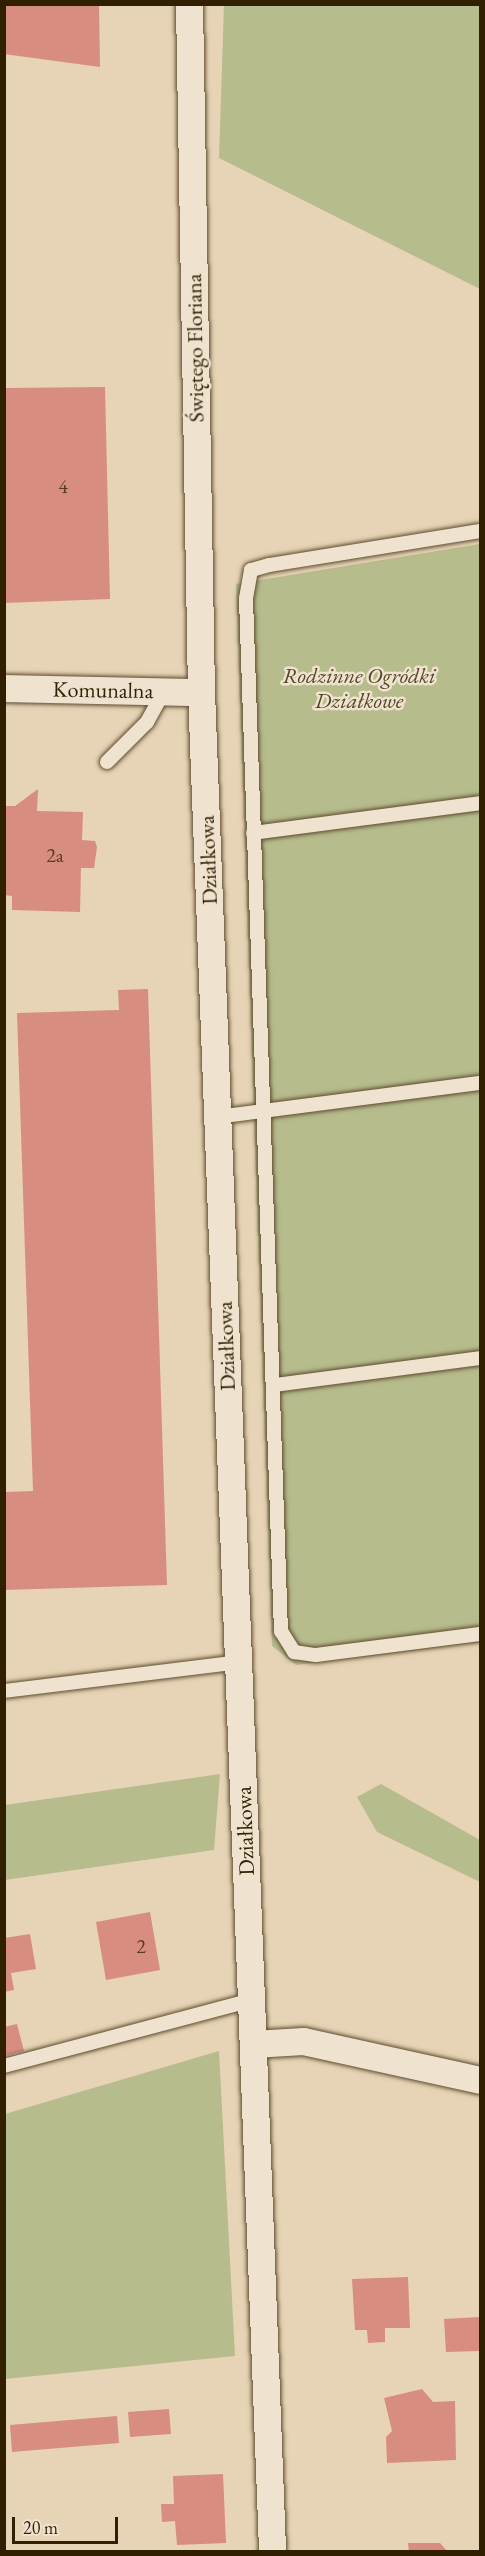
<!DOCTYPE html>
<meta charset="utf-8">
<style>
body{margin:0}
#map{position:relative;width:485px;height:2556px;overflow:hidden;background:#e7d3b5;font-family:"EB Garamond",serif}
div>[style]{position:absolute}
.green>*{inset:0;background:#b7bc8d}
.building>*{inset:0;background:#d88d81}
.roads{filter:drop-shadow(0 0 2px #5e4c2e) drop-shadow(0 0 2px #5e4c2e)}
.service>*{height:14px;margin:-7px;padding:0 7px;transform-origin:7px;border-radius:7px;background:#efe2cf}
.minor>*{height:27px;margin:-13.5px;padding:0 13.5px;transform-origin:13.5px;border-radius:13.5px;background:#efe2cf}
span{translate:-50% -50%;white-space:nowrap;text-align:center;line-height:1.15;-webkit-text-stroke:5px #efe2cf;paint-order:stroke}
.number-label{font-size:20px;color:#5b3a21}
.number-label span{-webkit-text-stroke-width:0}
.street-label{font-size:22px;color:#311f01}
.park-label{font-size:22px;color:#524624;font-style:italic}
.frame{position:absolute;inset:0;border:6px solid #311f01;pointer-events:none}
.scale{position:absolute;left:12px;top:2517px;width:106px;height:27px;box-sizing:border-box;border:3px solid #311f01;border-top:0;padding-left:8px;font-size:18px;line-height:21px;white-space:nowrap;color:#311f01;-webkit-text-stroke:4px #efe2cf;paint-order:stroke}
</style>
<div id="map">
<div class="green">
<div style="clip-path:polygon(224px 5px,480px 5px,480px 289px,219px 158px)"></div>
<div style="clip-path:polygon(480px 544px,480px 1642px,296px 1665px,272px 1646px,236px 584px)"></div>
<div style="clip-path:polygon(220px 1774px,214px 1850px,5px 1880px,5px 1805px)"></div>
<div style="clip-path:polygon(381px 1784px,480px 1840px,480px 1882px,377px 1832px,357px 1797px)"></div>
<div style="clip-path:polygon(219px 2051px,235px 2356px,5px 2379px,5px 2114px)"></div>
</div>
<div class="building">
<div style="clip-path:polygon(4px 4px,99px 4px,100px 67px,4px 54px)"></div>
<div style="clip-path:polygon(105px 387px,110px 599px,4px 603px,4px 388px)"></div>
<div style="clip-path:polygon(38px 789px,37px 811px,83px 812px,82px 840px,95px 841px,97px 847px,94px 868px,81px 868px,80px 912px,12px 910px,12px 896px,4px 895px,4px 806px,15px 806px)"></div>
<div style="clip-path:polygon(148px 989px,167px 1585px,4px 1590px,4px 1492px,33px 1491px,17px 1013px,119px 1010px,118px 990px)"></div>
<div style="clip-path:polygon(150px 1912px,160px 1970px,106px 1980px,96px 1922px)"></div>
<div style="clip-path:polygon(30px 1934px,36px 1969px,11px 1973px,14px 1990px,4px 1992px,4px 1938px)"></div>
<div style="clip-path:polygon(17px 2024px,24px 2051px,4px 2056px,4px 2027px)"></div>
<div style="clip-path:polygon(408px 2277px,410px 2328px,385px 2328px,385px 2342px,368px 2343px,367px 2330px,355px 2330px,352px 2279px)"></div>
<div style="clip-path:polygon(480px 2317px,480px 2351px,446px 2352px,444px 2319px)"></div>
<div style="clip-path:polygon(422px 2389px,433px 2402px,455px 2401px,456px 2460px,387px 2463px,386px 2437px,392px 2431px,384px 2398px)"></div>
<div style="clip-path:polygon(169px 2409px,171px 2434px,130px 2437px,128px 2412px)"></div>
<div style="clip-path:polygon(117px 2416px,119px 2443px,12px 2452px,10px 2425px)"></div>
<div style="clip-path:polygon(223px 2474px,226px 2543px,177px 2545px,175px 2521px,162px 2522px,161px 2504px,174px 2504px,173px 2476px)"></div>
<div style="clip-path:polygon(408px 2543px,440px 2543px,448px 2552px,409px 2552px)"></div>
</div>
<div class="roads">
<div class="service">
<div style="left:480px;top:531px;width:214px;rotate:170.8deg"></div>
<div style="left:269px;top:565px;width:19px;rotate:164deg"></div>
<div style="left:251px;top:570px;width:29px;rotate:100deg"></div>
<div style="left:246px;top:599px;width:1033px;rotate:88.06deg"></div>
<div style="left:281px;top:1631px;width:25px;rotate:58deg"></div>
<div style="left:294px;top:1652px;width:22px;rotate:8deg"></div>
<div style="left:316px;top:1655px;width:165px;rotate:-7.3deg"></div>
<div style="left:107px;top:762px;width:57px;rotate:-45deg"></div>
<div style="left:147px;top:722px;width:35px;rotate:-61deg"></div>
<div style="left:253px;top:833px;width:229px;rotate:-7.5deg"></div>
<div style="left:217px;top:1117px;width:265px;rotate:-7.4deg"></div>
<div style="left:275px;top:1385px;width:207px;rotate:-7.5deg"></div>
<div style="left:4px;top:1691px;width:237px;rotate:-7deg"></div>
<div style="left:4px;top:2066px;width:257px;rotate:-14.9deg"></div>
</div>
<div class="minor">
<div style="left:189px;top:4px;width:688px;rotate:89deg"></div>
<div style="left:201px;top:692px;width:1861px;rotate:87.81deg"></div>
<div style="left:4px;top:688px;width:197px;rotate:1.2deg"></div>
<div style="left:253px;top:2044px;width:50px;rotate:-3.4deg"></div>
<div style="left:303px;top:2041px;width:181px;rotate:12.4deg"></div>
</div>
</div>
<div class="number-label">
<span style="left:63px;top:486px">4</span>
<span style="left:55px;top:855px">2a</span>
<span style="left:141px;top:1946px">2</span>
</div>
<div class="street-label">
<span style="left:195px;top:348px;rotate:-91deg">Świętego Floriana</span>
<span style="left:103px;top:690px;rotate:1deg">Komunalna</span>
<span style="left:208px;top:860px;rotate:-92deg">Działkowa</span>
<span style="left:226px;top:1346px;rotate:-92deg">Działkowa</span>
<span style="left:245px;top:1831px;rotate:-92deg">Działkowa</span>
</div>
<div class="park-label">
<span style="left:359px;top:688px">Rodzinne Ogródki<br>Działkowe</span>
</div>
<div class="frame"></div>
<div class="scale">20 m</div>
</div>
